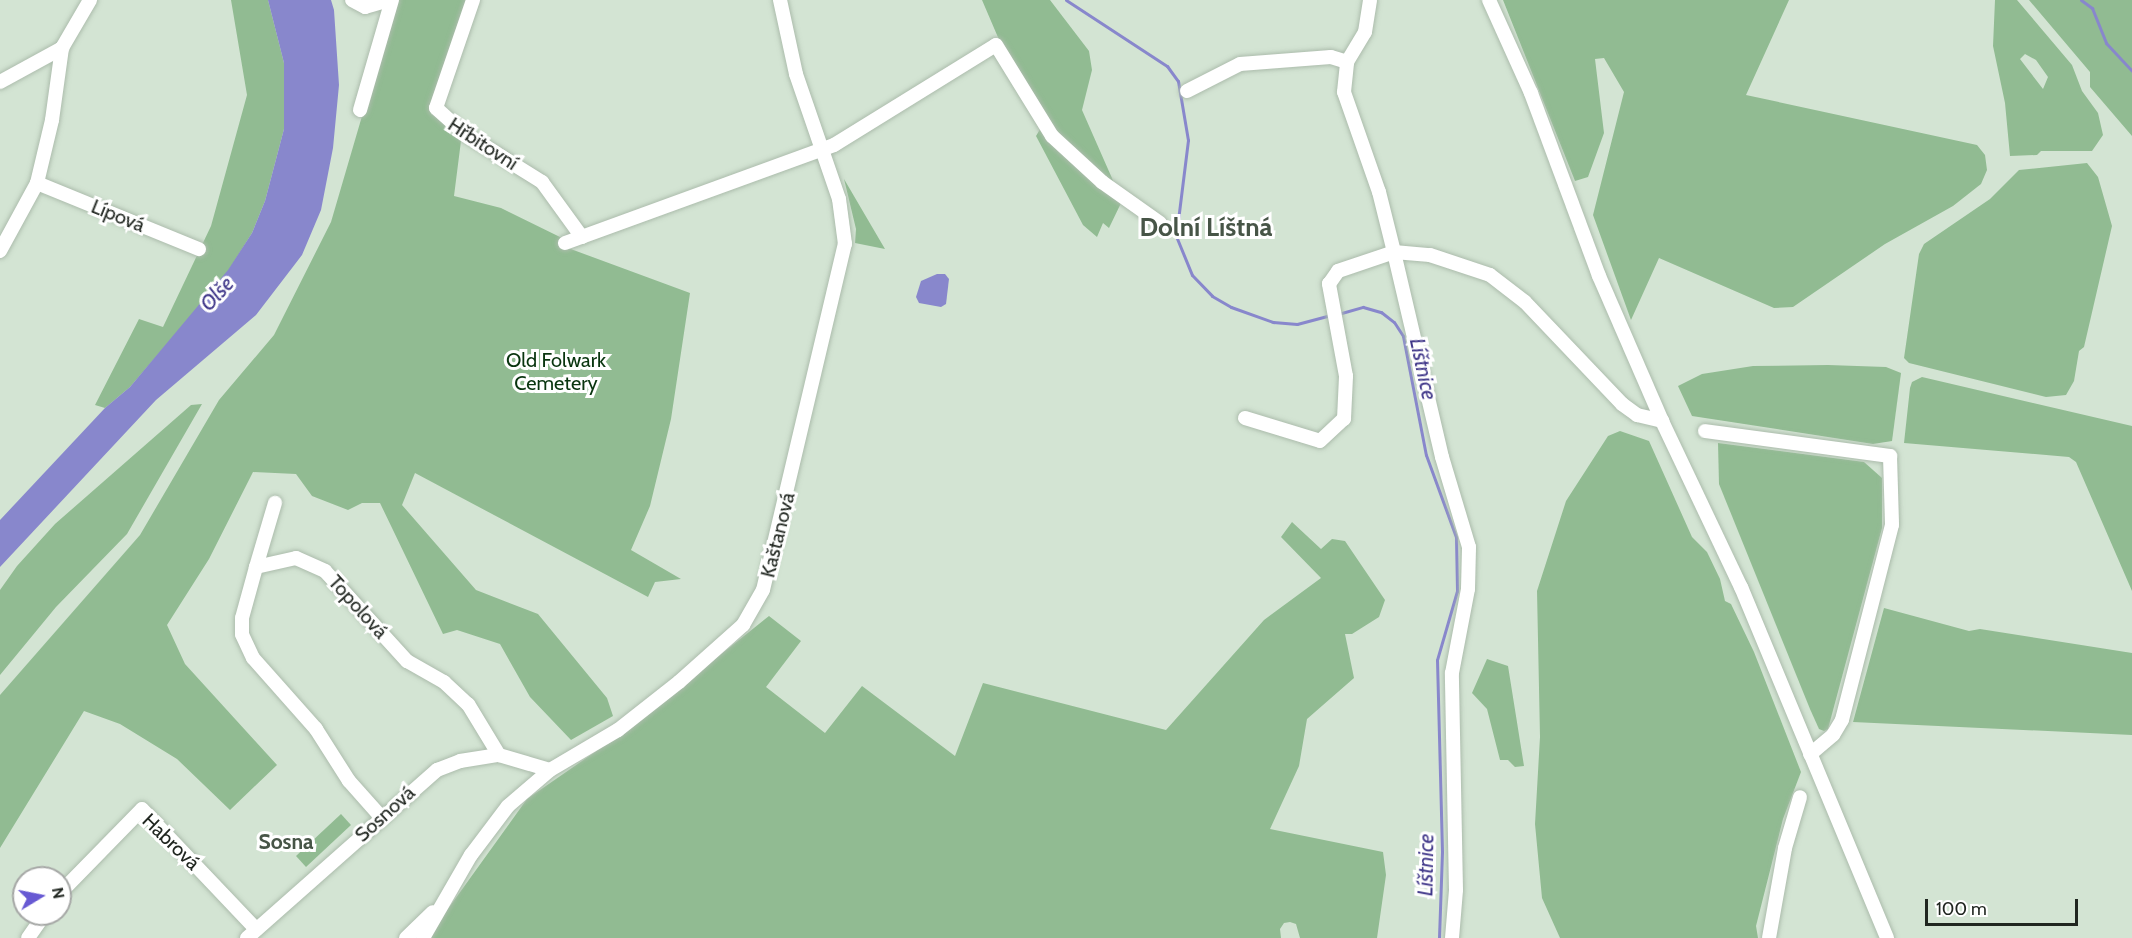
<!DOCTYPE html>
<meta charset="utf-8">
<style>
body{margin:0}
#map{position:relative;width:2132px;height:938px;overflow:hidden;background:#d3e4d3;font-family:Cabin,sans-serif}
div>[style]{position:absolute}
.green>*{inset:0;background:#91bb92}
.water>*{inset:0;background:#8887cc}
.stream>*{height:3px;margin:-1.5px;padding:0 1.5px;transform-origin:1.5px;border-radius:1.5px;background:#8887cc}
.roads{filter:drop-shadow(0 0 2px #acbcac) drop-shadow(0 0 2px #acbcac)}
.minor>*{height:14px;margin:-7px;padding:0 7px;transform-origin:7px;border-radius:7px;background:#fff}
span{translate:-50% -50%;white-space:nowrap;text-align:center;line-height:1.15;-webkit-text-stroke:6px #fff;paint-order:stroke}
.street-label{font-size:20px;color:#202620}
.park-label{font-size:20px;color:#09350f}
.water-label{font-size:21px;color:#41388a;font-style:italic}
.neighbourhood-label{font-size:21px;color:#475547;font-weight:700}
.district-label{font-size:26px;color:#475547;font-weight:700}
.north{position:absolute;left:12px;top:866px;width:60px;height:60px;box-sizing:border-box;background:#fff;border:2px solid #a6a8a6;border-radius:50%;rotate:80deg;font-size:16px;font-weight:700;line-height:24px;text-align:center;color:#202620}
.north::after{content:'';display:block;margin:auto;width:21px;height:27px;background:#6759d3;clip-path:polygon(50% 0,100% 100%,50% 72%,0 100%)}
.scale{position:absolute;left:1925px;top:899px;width:153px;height:27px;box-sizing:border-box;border:3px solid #202620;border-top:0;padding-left:8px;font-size:18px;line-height:21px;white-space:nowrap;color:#202620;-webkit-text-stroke:4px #fff;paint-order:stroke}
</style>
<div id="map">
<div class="green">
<div style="clip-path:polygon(231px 0,268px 0,284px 63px,284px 129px,265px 201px,252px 233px,225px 276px,130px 387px,105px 408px,95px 405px,139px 319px,163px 327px,211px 226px,247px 95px)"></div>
<div style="clip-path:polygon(396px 0,471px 0,431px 114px,462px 133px,454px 196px,501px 208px,562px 238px,568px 248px,690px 293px,671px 419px,650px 506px,631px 550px,681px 579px,655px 582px,648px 597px,415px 473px,402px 505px,476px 590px,538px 614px,607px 698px,613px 716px,571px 740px,530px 697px,500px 644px,457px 630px,443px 634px,380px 503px,362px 503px,348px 510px,312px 496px,296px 474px,253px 472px,209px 559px,167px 625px,185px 664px,277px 765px,230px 810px,177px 759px,120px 724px,84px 711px,0 848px,0 695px,140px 535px,219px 400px,274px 335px,331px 222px)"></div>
<div style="clip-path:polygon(982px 0,1050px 0,1089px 51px,1092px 70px,1082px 110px,1122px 201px,1109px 228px,1103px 223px,1097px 237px,1083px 225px,1036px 136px,1045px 121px,1000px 42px)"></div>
<div style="clip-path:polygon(1503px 0,1789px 0,1746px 95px,1977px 145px,1985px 155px,1987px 170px,1981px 184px,1953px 206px,1885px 244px,1793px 307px,1774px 308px,1659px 258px,1631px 320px,1593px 215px,1624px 92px,1604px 58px,1595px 59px,1604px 133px,1588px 177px,1575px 181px)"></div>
<div style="clip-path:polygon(evenodd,1995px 0,2017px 0,2072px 65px,2082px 91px,2098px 113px,2103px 135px,2092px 151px,2041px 151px,2037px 155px,2010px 156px,2005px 103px,1993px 46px,1995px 0,2025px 54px,2036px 60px,2048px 77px,2043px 89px,2020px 59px,2025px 54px)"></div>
<div style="clip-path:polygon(2029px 0,2132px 0,2132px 136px,2090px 87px,2090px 72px)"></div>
<div style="clip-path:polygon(2087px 163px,2098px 177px,2112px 226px,2084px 347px,2079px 351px,2074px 381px,2066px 395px,2046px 397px,1909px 363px,1904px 358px,1919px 254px,1924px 244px,1990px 199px,2019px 170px)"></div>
<div style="clip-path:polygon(844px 179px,885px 249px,855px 243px,856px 229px)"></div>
<div style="clip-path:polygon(1828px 365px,1886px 367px,1901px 373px,1892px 441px,1873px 444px,1692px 416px,1678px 386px,1702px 374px,1753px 366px)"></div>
<div style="clip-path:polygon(1922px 377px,2132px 426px,2132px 591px,2076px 462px,2069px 457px,1904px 443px,1910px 388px,1912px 382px)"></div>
<div style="clip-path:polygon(202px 404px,127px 534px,56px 607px,0 675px,0 590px,17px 566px,55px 524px,191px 405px)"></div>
<div style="clip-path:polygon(1620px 431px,1649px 441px,1692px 537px,1707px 552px,1720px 579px,1725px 601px,1731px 604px,1754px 652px,1801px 772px,1783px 819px,1756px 926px,1758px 938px,1560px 938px,1542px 898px,1535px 824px,1540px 737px,1537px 591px,1566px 501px,1608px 436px)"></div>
<div style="clip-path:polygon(1718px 443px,1864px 462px,1882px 478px,1882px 528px,1828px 729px,1824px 731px,1819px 729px,1810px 709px,1719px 484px)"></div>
<div style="clip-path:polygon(1292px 522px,1321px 549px,1332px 539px,1345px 541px,1385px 600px,1379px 617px,1352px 634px,1345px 634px,1354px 678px,1307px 719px,1299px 766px,1270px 829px,1383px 852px,1386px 875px,1377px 938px,1300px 938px,1296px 924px,1290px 922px,1284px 923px,1280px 929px,1281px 938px,427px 938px,527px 799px,621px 734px,769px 616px,801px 641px,766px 687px,825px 733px,862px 686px,955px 756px,983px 683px,1166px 730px,1264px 620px,1321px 578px,1281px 537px)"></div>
<div style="clip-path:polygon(1884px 608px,1969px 631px,1980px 629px,2132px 653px,2132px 735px,1853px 722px)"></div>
<div style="clip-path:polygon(1487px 659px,1508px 666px,1524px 766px,1515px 767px,1508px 760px,1500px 760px,1487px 709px,1472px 693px)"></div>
<div style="clip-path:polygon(341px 814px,351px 825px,306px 867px,296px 856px)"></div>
</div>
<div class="water">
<div style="clip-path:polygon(268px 0,331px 0,334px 10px,339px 85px,333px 148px,321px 210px,302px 255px,256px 315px,156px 400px,0 567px,0 520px,105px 408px,130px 387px,228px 270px,252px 233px,265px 201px,284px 129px,284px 63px)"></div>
<div style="clip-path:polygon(937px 274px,945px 274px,949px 279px,946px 304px,941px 307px,919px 303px,916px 297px,921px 281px)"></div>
</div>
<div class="stream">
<div style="left:1066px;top:0;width:121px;rotate:33.2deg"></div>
<div style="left:1167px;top:66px;width:19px;rotate:54deg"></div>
<div style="left:1178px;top:81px;width:60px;rotate:80.4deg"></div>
<div style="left:1188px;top:140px;width:97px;rotate:97.1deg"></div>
<div style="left:1176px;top:236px;width:42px;rotate:67.7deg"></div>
<div style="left:1192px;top:275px;width:29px;rotate:46deg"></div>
<div style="left:1212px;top:296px;width:22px;rotate:30deg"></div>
<div style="left:1231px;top:307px;width:45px;rotate:19.7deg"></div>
<div style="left:1273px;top:322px;width:24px;rotate:5deg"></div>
<div style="left:1297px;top:324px;width:35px;rotate:-15deg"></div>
<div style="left:2081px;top:0;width:14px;rotate:36deg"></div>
<div style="left:2092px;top:8px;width:38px;rotate:68deg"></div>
<div style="left:2106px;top:43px;width:38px;rotate:47deg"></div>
<div style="left:1338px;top:314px;width:26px;rotate:-16deg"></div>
<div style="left:1363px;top:307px;width:19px;rotate:16deg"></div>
<div style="left:1381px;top:312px;width:16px;rotate:38deg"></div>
<div style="left:1394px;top:322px;width:17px;rotate:57deg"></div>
<div style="left:1403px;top:336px;width:121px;rotate:79.1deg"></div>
<div style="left:1426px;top:455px;width:87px;rotate:69.9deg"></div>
<div style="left:1456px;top:537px;width:54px;rotate:88.9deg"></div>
<div style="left:1457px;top:591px;width:72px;rotate:106.2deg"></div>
<div style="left:1437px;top:660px;width:192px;rotate:88.5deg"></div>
<div style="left:1442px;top:852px;width:86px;rotate:92deg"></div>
</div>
<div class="roads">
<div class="minor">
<div style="left:352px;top:0;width:15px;rotate:28deg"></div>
<div style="left:365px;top:7px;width:25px;rotate:-16deg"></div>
<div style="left:473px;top:0;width:114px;rotate:108.9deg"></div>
<div style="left:436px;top:108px;width:39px;rotate:42deg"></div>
<div style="left:465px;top:134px;width:91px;rotate:31.9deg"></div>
<div style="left:542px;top:182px;width:68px;rotate:54deg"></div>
<div style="left:1489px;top:0;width:102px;rotate:65.7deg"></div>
<div style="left:1531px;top:93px;width:195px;rotate:69.6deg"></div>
<div style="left:1599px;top:276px;width:158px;rotate:66.5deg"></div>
<div style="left:1662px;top:421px;width:184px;rotate:64.6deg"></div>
<div style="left:1741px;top:587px;width:380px;rotate:67.4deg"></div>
<div style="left:0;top:82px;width:71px;rotate:-28.7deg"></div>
<div style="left:1187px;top:91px;width:59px;rotate:-27deg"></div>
<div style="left:1240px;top:64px;width:91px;rotate:-4.4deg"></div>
<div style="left:1331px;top:57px;width:17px;rotate:17deg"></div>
<div style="left:360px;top:110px;width:115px;rotate:-73.8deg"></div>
<div style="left:37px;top:183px;width:175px;rotate:22.2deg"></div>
<div style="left:565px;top:243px;width:286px;rotate:-20deg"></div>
<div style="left:834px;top:145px;width:190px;rotate:-31.7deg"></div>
<div style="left:996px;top:45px;width:107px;rotate:58.4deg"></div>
<div style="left:1052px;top:136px;width:68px;rotate:42.6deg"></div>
<div style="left:1102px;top:182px;width:71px;rotate:35.3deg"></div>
<div style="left:0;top:251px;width:77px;rotate:-61.4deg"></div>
<div style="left:37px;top:183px;width:65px;rotate:-76.6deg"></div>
<div style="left:52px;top:120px;width:73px;rotate:-82.1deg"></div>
<div style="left:62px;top:48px;width:56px;rotate:-59.7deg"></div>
<div style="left:1245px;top:418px;width:78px;rotate:17deg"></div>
<div style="left:1320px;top:441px;width:33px;rotate:-43deg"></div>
<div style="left:1344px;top:419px;width:43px;rotate:-87.3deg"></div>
<div style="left:1346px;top:376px;width:94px;rotate:-100.5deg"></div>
<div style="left:1329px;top:284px;width:16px;rotate:-55deg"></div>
<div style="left:1338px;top:271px;width:59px;rotate:-18.7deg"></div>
<div style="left:1394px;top:252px;width:62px;rotate:-104deg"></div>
<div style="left:1379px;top:192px;width:106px;rotate:-109.3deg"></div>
<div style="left:1344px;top:92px;width:30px;rotate:-84deg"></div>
<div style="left:1347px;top:62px;width:35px;rotate:-59deg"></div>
<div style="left:1365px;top:32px;width:32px;rotate:-81deg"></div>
<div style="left:1705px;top:431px;width:187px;rotate:7.7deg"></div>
<div style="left:1890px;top:456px;width:69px;rotate:88.3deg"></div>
<div style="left:1892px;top:525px;width:201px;rotate:104.4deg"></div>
<div style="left:1842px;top:720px;width:17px;rotate:121deg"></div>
<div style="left:1833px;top:735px;width:30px;rotate:140deg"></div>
<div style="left:256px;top:567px;width:67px;rotate:-73.5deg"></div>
<div style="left:382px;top:818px;width:50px;rotate:-131.7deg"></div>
<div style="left:349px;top:781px;width:62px;rotate:-122.4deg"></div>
<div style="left:316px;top:729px;width:95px;rotate:-131.6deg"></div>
<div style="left:253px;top:658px;width:26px;rotate:-115deg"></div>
<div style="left:242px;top:634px;width:16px;rotate:-90deg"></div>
<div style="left:242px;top:618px;width:53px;rotate:-74.6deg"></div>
<div style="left:256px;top:567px;width:41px;rotate:-12.7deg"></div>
<div style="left:296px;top:558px;width:32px;rotate:24deg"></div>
<div style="left:325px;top:571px;width:122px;rotate:47.7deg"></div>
<div style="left:407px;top:661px;width:43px;rotate:29.6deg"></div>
<div style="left:444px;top:682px;width:33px;rotate:43deg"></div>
<div style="left:468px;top:704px;width:60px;rotate:58.7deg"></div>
<div style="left:60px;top:893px;width:117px;rotate:-45.7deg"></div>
<div style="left:142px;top:809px;width:166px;rotate:46.5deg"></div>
<div style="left:28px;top:938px;width:29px;rotate:-55deg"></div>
<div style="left:247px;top:938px;width:254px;rotate:-41.5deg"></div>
<div style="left:437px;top:770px;width:25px;rotate:-21deg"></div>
<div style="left:460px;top:761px;width:39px;rotate:-9deg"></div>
<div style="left:499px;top:755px;width:53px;rotate:16.4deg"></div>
<div style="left:406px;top:938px;width:37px;rotate:-44deg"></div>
<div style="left:423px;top:938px;width:96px;rotate:-60deg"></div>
<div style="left:471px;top:855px;width:61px;rotate:-52.9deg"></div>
<div style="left:508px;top:806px;width:55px;rotate:-40.6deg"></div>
<div style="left:550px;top:770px;width:79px;rotate:-30.5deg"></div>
<div style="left:618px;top:730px;width:78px;rotate:-38.2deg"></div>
<div style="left:679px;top:682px;width:86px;rotate:-41.7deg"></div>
<div style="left:743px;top:625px;width:40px;rotate:-60.3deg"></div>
<div style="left:763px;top:590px;width:356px;rotate:-76.7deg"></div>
<div style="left:845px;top:244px;width:45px;rotate:-97.6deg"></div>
<div style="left:839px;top:199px;width:132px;rotate:-109deg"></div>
<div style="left:796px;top:74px;width:76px;rotate:-102.2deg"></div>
<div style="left:1452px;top:938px;width:48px;rotate:-85.2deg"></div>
<div style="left:1456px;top:890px;width:217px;rotate:-91.1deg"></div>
<div style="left:1452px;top:673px;width:86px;rotate:-79.2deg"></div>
<div style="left:1468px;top:589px;width:42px;rotate:-88.6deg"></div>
<div style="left:1469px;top:547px;width:94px;rotate:-106.7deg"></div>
<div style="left:1442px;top:457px;width:211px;rotate:-103.2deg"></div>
<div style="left:1394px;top:252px;width:36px;rotate:5deg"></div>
<div style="left:1430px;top:255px;width:63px;rotate:18.4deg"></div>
<div style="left:1490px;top:275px;width:44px;rotate:37.6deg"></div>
<div style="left:1525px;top:302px;width:141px;rotate:46.4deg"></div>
<div style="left:1622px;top:404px;width:19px;rotate:36deg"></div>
<div style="left:1637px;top:415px;width:26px;rotate:13deg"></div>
<div style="left:1769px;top:938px;width:91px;rotate:-79.9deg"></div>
<div style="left:1785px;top:848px;width:53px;rotate:-73.6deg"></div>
</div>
</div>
<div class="street-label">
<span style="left:483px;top:144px;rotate:33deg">Hřbitovní</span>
<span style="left:118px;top:216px;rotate:22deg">Lípová</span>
<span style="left:778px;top:535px;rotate:-76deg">Kaštanová</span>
<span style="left:358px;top:607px;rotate:48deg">Topolová</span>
<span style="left:385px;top:814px;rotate:-42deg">Sosnová</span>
<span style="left:171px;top:842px;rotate:44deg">Habrová</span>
</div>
<div class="park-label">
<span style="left:556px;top:372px">Old Folwark<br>Cemetery</span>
</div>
<div class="water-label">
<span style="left:217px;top:294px;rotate:-47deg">Olše</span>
<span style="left:1423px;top:369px;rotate:78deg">Líštnice</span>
<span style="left:1426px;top:865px;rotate:-89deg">Líštnice</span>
</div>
<div class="neighbourhood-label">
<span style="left:286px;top:842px">Sosna</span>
</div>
<div class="district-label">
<span style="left:1206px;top:228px">Dolní Líštná</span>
</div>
<div class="north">N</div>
<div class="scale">100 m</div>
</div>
